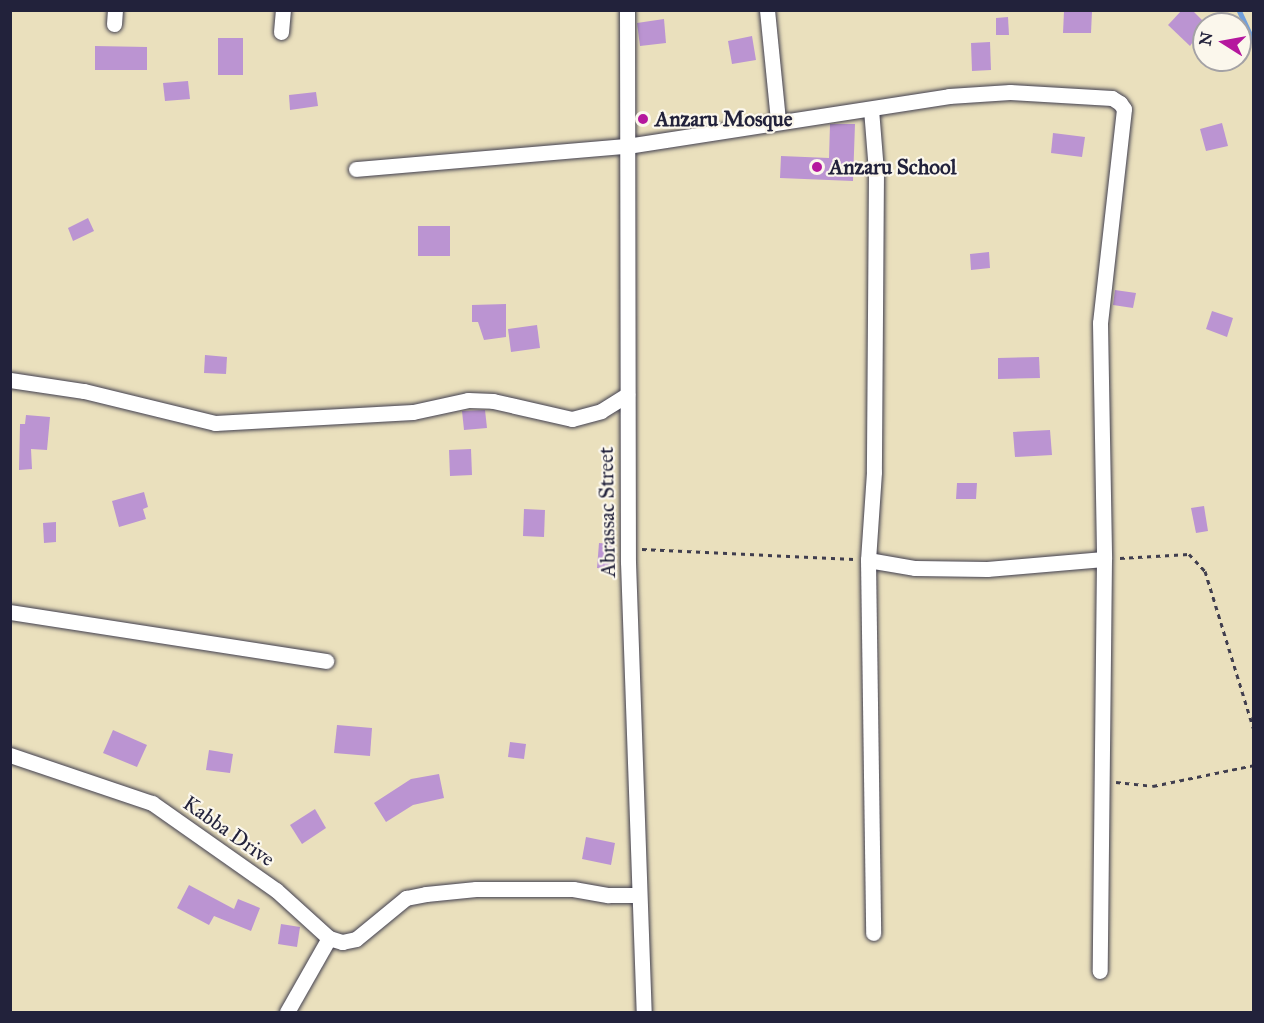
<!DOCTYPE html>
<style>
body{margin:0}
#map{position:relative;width:1264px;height:1023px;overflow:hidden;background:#eae0bd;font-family:"IM FELL Great Primer",serif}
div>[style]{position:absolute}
.stream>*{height:4.5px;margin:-2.25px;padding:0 2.25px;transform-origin:2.25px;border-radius:2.25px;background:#719fda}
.building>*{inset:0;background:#bb94d2}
.path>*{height:3px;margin-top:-1.5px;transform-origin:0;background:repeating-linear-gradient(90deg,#403e4e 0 4.5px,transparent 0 9px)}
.roads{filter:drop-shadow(0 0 2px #403e4e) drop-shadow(0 0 2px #403e4e)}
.street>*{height:15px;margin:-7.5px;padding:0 7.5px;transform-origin:7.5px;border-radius:7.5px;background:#fff}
.dots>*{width:16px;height:16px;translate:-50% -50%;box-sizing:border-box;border:3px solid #fbf7ec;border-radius:50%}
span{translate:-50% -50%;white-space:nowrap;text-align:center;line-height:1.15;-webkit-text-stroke:4.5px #fbf7ec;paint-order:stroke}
.poi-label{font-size:21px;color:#22223b;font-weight:700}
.left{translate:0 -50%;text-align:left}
.street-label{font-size:21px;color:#22223b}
.frame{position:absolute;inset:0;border:12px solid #22223b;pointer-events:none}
.north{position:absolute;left:1192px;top:12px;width:60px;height:60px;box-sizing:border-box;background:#fbf7ec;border:2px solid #a4a2a5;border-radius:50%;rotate:281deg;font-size:16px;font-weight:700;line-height:24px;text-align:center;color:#22223b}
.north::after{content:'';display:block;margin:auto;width:21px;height:27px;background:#b5179e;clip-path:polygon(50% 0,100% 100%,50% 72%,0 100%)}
</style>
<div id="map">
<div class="stream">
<div style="left:1239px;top:10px;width:35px;rotate:65deg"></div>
</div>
<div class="building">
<div style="clip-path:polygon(1182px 10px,1192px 10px,1206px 24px,1190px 46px,1168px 25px)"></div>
<div style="clip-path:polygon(1064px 11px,1092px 11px,1091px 33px,1063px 33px)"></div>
<div style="clip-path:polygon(1008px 17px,1009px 35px,996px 35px,996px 18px)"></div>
<div style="clip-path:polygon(664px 19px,666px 43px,640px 46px,637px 23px)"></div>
<div style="clip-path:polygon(752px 36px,756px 60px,732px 64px,728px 41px)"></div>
<div style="clip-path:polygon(218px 38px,243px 38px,243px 75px,218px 75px)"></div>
<div style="clip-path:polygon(990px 42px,991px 70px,972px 71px,971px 43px)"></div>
<div style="clip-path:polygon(95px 46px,147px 47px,147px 70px,95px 70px)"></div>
<div style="clip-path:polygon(188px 81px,190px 99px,165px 101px,163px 83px)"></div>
<div style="clip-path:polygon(316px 92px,318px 106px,290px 110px,289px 95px)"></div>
<div style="clip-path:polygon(1222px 123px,1228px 146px,1206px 151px,1200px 129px)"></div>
<div style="clip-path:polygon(830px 124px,855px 124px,853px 181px,780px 178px,781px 156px,829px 158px)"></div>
<div style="clip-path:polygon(1053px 133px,1085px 137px,1082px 157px,1051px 153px)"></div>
<div style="clip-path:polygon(88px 218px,94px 231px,73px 241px,68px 228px)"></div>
<div style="clip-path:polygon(418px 226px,450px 226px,450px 256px,418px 256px)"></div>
<div style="clip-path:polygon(989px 252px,990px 268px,971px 270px,970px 254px)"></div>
<div style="clip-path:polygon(1115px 290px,1136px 293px,1133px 308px,1113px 305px)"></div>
<div style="clip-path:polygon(506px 304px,506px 337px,484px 340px,478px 322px,472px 322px,472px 305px)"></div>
<div style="clip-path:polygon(1212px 311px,1233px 318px,1227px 337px,1206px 329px)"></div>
<div style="clip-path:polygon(537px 325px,540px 348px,511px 352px,508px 329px)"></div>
<div style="clip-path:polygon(205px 355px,227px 357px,226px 374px,204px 373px)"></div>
<div style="clip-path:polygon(1039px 357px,1040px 378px,998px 379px,998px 358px)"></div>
<div style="clip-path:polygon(485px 410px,487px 428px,464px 430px,462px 411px)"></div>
<div style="clip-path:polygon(26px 415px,50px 417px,47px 450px,31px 449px,32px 469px,19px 470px,20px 424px,25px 424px)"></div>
<div style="clip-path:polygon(1050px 430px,1052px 455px,1015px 457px,1013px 432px)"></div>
<div style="clip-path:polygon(471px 449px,472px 475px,450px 476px,449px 450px)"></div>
<div style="clip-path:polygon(957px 483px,977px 483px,976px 499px,956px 499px)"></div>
<div style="clip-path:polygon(144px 492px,148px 507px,143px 509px,146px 519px,119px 527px,112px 501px)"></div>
<div style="clip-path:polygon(1204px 506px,1208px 531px,1196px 533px,1191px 508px)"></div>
<div style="clip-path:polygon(524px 509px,545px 510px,544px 537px,523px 536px)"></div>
<div style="clip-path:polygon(56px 522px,56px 542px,44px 543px,43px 523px)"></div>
<div style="clip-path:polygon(599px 543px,613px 544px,611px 569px,597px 568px)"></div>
<div style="clip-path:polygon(337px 725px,372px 728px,370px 756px,334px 753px)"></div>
<div style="clip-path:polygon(113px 730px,147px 745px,137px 767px,103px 753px)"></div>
<div style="clip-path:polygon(510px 742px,526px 744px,524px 759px,508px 757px)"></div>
<div style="clip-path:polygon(209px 750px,233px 754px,230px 773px,206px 770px)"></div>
<div style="clip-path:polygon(439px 774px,444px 798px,413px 805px,386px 822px,374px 803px,411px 779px)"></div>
<div style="clip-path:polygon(315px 809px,326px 828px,302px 844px,290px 825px)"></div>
<div style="clip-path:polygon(586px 837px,615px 843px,611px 865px,582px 859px)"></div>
<div style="clip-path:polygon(189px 885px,234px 909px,238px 899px,260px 908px,251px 931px,214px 916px,209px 925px,177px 908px)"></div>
<div style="clip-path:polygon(281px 924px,300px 927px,297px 947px,278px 944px)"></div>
</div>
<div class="path">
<div style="left:642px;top:549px;width:212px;rotate:2.7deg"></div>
<div style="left:1120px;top:558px;width:69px;rotate:-3.3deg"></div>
<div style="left:1189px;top:554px;width:23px;rotate:47deg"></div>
<div style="left:1205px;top:571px;width:166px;rotate:72.9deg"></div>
<div style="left:1116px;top:782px;width:37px;rotate:6deg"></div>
<div style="left:1153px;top:786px;width:103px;rotate:-11.7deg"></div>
</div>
<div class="roads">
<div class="street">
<div style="left:627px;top:10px;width:552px;rotate:89.9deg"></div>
<div style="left:628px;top:562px;width:450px;rotate:88deg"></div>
<div style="left:767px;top:10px;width:112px;rotate:84.3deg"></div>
<div style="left:114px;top:24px;width:14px;rotate:-86deg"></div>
<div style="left:281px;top:32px;width:22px;rotate:-85deg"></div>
<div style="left:871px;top:109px;width:62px;rotate:85.4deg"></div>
<div style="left:876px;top:171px;width:301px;rotate:90.4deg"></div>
<div style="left:874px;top:472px;width:88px;rotate:93.9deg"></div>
<div style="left:868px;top:560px;width:48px;rotate:9.7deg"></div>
<div style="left:915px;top:568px;width:72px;rotate:0.8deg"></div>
<div style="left:987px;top:569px;width:117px;rotate:-4.9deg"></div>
<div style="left:356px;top:169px;width:272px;rotate:-4.9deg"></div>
<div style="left:627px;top:146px;width:326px;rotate:-8.8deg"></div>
<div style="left:949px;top:96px;width:61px;rotate:-3.8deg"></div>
<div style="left:1010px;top:92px;width:102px;rotate:3.4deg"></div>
<div style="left:1112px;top:98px;width:9px;rotate:32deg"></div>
<div style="left:1120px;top:103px;width:7px;rotate:56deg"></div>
<div style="left:1124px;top:109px;width:215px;rotate:96.4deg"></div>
<div style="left:1100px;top:323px;width:236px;rotate:89deg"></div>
<div style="left:1104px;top:559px;width:412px;rotate:90.6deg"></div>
<div style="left:10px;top:380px;width:75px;rotate:8.5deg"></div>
<div style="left:84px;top:391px;width:135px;rotate:13.7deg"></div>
<div style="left:215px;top:423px;width:198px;rotate:-3.2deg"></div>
<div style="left:413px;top:412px;width:56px;rotate:-12.3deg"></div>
<div style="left:468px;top:400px;width:25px;rotate:2deg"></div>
<div style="left:493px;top:401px;width:81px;rotate:12.8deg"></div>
<div style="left:572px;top:419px;width:30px;rotate:-15deg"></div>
<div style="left:601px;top:411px;width:31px;rotate:-32deg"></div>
<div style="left:868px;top:560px;width:373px;rotate:89.2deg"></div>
<div style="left:10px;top:612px;width:320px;rotate:8.8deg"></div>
<div style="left:10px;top:755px;width:150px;rotate:18.7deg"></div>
<div style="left:152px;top:803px;width:151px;rotate:35.1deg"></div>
<div style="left:276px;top:890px;width:72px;rotate:42.2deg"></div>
<div style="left:329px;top:938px;width:14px;rotate:17deg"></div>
<div style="left:342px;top:942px;width:14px;rotate:-12deg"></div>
<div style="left:356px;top:939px;width:65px;rotate:-39.4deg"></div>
<div style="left:406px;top:898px;width:20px;rotate:-11deg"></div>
<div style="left:426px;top:894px;width:50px;rotate:-5.7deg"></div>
<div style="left:476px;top:889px;width:97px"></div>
<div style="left:573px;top:889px;width:36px;rotate:10deg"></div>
<div style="left:608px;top:895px;width:31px"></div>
<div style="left:287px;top:1012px;width:85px;rotate:-60.4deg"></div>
</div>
</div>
<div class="dots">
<div style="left:643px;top:119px;background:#b5179e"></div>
<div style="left:817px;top:167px;background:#b5179e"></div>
</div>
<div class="poi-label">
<span class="left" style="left:655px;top:119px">Anzaru Mosque</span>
<span class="left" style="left:829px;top:167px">Anzaru School</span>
</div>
<div class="street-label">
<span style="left:607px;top:512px;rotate:-91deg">Abrassac Street</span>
<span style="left:229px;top:831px;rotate:35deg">Kabba Drive</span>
</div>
<div class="frame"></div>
<div class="north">N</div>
</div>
